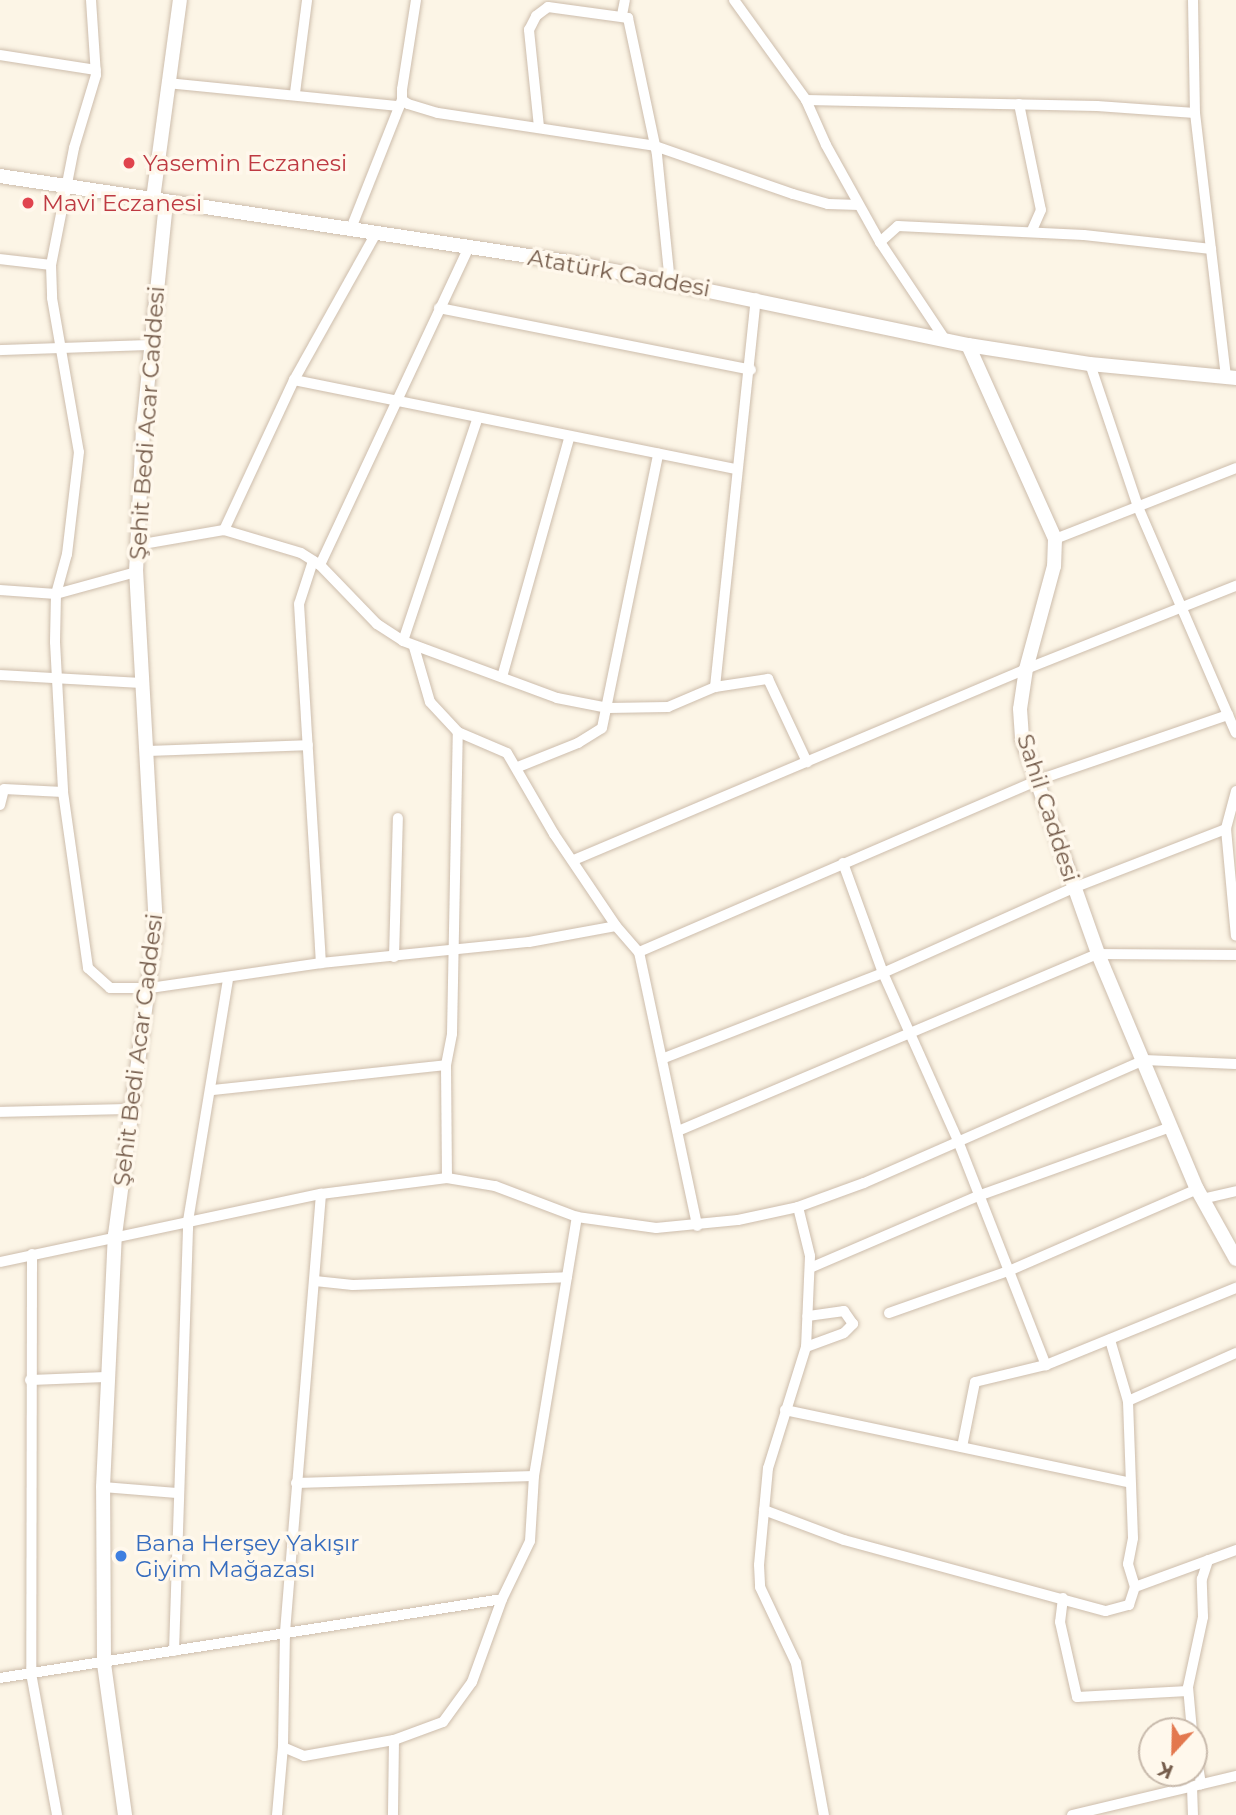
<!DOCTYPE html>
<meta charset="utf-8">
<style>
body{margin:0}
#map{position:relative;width:1236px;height:1815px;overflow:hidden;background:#fcf5e6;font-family:Montserrat,sans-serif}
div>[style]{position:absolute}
.roads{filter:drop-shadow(0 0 2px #cdbdac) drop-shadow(0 0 2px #cdbdac)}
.street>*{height:10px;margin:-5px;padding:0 5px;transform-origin:5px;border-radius:5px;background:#fff}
.secondary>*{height:14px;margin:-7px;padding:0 7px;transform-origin:7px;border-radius:7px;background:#fff}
.dots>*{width:19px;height:19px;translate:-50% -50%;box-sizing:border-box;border:4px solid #fff8ec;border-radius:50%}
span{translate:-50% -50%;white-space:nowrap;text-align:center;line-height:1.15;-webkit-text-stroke:7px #fff8ec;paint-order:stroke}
.health-label{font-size:23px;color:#be3a42}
.left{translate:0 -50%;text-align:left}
.street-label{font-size:23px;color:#755c4b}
.shop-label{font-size:23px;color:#366cbe}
.north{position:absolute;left:1138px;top:1717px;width:70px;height:70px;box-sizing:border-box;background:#fff8ec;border:2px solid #c8baac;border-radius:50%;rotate:202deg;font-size:19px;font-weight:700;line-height:28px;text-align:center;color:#755c4b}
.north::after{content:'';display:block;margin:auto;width:24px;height:32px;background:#e3784e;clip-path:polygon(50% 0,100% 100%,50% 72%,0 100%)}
</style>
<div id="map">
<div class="roads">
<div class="street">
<div style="left:91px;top:0;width:75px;rotate:86.2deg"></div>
<div style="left:96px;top:75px;width:76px;rotate:106.8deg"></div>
<div style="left:74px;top:148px;width:119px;rotate:101.1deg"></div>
<div style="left:51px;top:265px;width:33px;rotate:88deg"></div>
<div style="left:52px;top:298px;width:156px;rotate:80.1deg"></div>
<div style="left:79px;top:452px;width:103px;rotate:96.7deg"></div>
<div style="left:67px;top:554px;width:41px;rotate:105.4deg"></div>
<div style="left:56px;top:594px;width:48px;rotate:91.2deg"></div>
<div style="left:55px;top:642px;width:150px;rotate:86.9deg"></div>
<div style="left:63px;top:792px;width:178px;rotate:81.9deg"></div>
<div style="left:88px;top:968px;width:30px;rotate:42deg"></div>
<div style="left:110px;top:988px;width:40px"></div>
<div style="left:150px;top:988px;width:173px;rotate:-8.3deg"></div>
<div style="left:321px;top:963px;width:209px;rotate:-5.8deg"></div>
<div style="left:529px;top:942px;width:88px;rotate:-10.4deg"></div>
<div style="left:416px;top:0;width:90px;rotate:98.9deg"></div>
<div style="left:402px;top:89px;width:11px;rotate:90deg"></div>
<div style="left:402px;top:100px;width:7px;rotate:34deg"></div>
<div style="left:408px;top:104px;width:31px;rotate:17deg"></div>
<div style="left:438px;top:113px;width:219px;rotate:8.6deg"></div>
<div style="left:655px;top:146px;width:146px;rotate:19.2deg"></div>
<div style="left:793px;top:194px;width:36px;rotate:16deg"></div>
<div style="left:828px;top:204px;width:31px;rotate:2deg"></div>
<div style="left:734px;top:0;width:123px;rotate:54.2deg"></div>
<div style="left:806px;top:100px;width:49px;rotate:66deg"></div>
<div style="left:826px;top:145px;width:111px;rotate:60.9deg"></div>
<div style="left:880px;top:242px;width:119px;rotate:56.3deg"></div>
<div style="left:1193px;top:0;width:113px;rotate:89deg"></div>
<div style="left:1195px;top:113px;width:265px;rotate:83.3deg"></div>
<div style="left:622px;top:15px;width:15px;rotate:-79deg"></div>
<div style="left:0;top:55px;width:97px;rotate:8.9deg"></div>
<div style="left:167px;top:83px;width:233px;rotate:5.7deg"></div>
<div style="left:295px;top:93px;width:94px;rotate:-82.6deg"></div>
<div style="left:806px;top:100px;width:291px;rotate:1.2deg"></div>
<div style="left:1097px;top:106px;width:98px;rotate:4.1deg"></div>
<div style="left:1019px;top:104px;width:108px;rotate:78.3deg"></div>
<div style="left:1041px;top:210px;width:24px;rotate:114deg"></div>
<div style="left:539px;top:127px;width:98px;rotate:-95.9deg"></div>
<div style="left:529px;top:30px;width:16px;rotate:-63deg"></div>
<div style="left:536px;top:16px;width:15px;rotate:-37deg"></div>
<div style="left:548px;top:7px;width:81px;rotate:7.8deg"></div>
<div style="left:628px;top:18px;width:140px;rotate:78deg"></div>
<div style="left:657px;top:155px;width:128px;rotate:84.2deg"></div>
<div style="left:350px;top:231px;width:139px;rotate:-68.4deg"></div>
<div style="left:880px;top:242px;width:24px;rotate:-42deg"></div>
<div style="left:898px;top:226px;width:186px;rotate:2.8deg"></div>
<div style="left:1084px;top:235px;width:128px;rotate:6.3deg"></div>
<div style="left:0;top:259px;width:51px;rotate:6.7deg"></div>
<div style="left:439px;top:308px;width:318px;rotate:11.2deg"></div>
<div style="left:0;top:350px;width:151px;rotate:-1.9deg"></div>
<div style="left:1090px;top:364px;width:151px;rotate:71.4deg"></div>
<div style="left:1138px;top:507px;width:246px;rotate:66.6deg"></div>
<div style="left:294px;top:380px;width:451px;rotate:11.4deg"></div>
<div style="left:224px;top:530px;width:166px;rotate:-65deg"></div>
<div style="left:294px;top:380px;width:166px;rotate:-60.8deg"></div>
<div style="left:1055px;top:539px;width:194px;rotate:-21.4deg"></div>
<div style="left:137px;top:545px;width:88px;rotate:-9.8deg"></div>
<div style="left:224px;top:530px;width:80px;rotate:16.6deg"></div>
<div style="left:301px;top:553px;width:22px;rotate:32deg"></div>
<div style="left:320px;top:565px;width:82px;rotate:46deg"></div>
<div style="left:377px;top:624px;width:31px;rotate:33deg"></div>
<div style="left:403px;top:641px;width:164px;rotate:20.3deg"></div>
<div style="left:557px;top:698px;width:52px;rotate:11.1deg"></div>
<div style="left:608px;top:708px;width:60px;rotate:-1deg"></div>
<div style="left:668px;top:707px;width:51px;rotate:-23.1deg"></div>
<div style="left:715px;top:687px;width:54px;rotate:-8.6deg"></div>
<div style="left:768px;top:679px;width:92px;rotate:64.8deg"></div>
<div style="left:313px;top:561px;width:45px;rotate:108deg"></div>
<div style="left:299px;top:604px;width:360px;rotate:86.5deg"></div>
<div style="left:320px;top:565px;width:351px;rotate:-64.9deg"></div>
<div style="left:0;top:590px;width:56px;rotate:4.1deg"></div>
<div style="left:56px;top:594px;width:83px;rotate:-15.4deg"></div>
<div style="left:403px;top:641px;width:233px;rotate:-71.5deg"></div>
<div style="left:414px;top:647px;width:57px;rotate:73.8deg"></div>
<div style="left:430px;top:702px;width:41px;rotate:47deg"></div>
<div style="left:458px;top:732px;width:53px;rotate:23.2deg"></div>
<div style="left:507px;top:753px;width:94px;rotate:59.9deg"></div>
<div style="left:554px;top:834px;width:111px;rotate:56deg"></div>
<div style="left:616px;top:926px;width:35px;rotate:49deg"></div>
<div style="left:639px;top:952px;width:280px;rotate:78deg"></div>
<div style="left:0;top:675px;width:141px;rotate:3.2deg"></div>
<div style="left:502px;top:677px;width:248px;rotate:-74.3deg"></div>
<div style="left:715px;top:687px;width:391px;rotate:-84deg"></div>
<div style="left:146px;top:751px;width:162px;rotate:-2.1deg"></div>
<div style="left:518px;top:767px;width:65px;rotate:-21.8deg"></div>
<div style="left:578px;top:743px;width:28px;rotate:-32deg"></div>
<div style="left:602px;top:728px;width:280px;rotate:-78.4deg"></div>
<div style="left:1236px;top:791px;width:39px;rotate:105deg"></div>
<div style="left:1226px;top:829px;width:107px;rotate:84.7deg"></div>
<div style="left:0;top:805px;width:16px;rotate:-76deg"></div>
<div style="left:4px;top:789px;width:59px;rotate:2.9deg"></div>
<div style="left:574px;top:860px;width:491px;rotate:-22.9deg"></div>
<div style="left:1026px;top:669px;width:226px;rotate:-21.6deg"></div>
<div style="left:843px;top:863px;width:117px;rotate:70deg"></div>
<div style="left:883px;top:973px;width:184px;rotate:65.9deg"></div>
<div style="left:958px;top:1141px;width:241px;rotate:68.6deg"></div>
<div style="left:639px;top:952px;width:434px;rotate:-23.3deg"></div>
<div style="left:1038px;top:780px;width:201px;rotate:-18.9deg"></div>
<div style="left:394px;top:957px;width:139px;rotate:-88.4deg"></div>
<div style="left:664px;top:1058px;width:235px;rotate:-21.2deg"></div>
<div style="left:883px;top:973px;width:208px;rotate:-24.1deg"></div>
<div style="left:1073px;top:888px;width:164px;rotate:-21.1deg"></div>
<div style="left:446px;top:1065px;width:113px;rotate:89.5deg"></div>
<div style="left:213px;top:1090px;width:234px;rotate:-6.1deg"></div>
<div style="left:446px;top:1065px;width:32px;rotate:-79deg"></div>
<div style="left:452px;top:1034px;width:302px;rotate:-88.9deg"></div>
<div style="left:0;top:1112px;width:134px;rotate:-1.3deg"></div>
<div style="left:678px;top:1131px;width:456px;rotate:-22.9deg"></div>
<div style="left:1098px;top:954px;width:138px;rotate:0.4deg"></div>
<div style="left:321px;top:1194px;width:438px;rotate:94.7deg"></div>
<div style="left:285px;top:1631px;width:116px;rotate:91deg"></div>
<div style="left:283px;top:1747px;width:23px;rotate:23deg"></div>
<div style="left:304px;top:1756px;width:91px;rotate:-10.1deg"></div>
<div style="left:394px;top:1740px;width:75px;rotate:90.8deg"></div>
<div style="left:1202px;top:1199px;width:35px;rotate:-13deg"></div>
<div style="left:798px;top:1207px;width:50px;rotate:76.2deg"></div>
<div style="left:810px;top:1256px;width:91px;rotate:92.5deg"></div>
<div style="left:806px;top:1347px;width:127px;rotate:107.4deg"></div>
<div style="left:768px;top:1468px;width:97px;rotate:95.3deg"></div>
<div style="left:759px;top:1565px;width:22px;rotate:87deg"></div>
<div style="left:760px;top:1587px;width:84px;rotate:64.7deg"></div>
<div style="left:796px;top:1663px;width:155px;rotate:79.6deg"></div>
<div style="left:32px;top:1254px;width:419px;rotate:90.1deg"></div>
<div style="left:31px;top:1673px;width:144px;rotate:79.6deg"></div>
<div style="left:0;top:1262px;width:328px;rotate:-12deg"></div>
<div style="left:321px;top:1194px;width:127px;rotate:-7.2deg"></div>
<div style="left:447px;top:1178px;width:49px;rotate:9.5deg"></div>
<div style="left:495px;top:1186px;width:88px;rotate:20.7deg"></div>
<div style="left:577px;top:1217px;width:80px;rotate:7.9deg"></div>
<div style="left:656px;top:1228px;width:82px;rotate:-5.6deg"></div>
<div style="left:738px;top:1220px;width:61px;rotate:-12.2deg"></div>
<div style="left:798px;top:1207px;width:70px;rotate:-20deg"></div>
<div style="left:864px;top:1183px;width:306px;rotate:-23.7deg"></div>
<div style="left:1144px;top:1060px;width:92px;rotate:2.5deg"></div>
<div style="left:810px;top:1268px;width:183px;rotate:-23.2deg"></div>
<div style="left:978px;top:1196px;width:205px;rotate:-19.7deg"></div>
<div style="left:315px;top:1281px;width:38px;rotate:6deg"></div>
<div style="left:353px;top:1285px;width:214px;rotate:-2.1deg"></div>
<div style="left:889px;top:1313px;width:129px;rotate:-19.4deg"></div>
<div style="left:1011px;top:1270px;width:203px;rotate:-23.5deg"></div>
<div style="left:806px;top:1347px;width:40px;rotate:-20.2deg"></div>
<div style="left:844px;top:1333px;width:13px;rotate:-45deg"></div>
<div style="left:853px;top:1324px;width:16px;rotate:-125deg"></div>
<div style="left:844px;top:1311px;width:37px;rotate:172deg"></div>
<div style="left:30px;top:1380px;width:77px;rotate:-2.2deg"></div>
<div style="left:1128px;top:1401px;width:118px;rotate:-24deg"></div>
<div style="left:785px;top:1410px;width:350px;rotate:11.9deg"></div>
<div style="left:962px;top:1447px;width:66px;rotate:-78.7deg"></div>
<div style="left:975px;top:1382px;width:73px;rotate:-13.5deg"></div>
<div style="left:1046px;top:1365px;width:205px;rotate:-22.1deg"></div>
<div style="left:296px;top:1483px;width:238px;rotate:-1.7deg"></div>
<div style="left:103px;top:1487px;width:74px;rotate:4.6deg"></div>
<div style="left:764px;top:1510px;width:85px;rotate:20.6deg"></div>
<div style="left:844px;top:1540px;width:271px;rotate:15.2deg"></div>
<div style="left:1106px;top:1611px;width:24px;rotate:-15deg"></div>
<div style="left:1129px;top:1605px;width:19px;rotate:-72deg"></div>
<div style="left:1135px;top:1587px;width:24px;rotate:-107deg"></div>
<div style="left:1128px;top:1564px;width:26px;rotate:-79deg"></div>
<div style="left:1133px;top:1538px;width:137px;rotate:-92.1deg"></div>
<div style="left:1128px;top:1401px;width:64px;rotate:-106.4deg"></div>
<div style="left:1135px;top:1587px;width:108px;rotate:-20.1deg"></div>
<div style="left:1063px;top:1598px;width:24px;rotate:97deg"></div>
<div style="left:1060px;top:1622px;width:77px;rotate:77.2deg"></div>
<div style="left:1077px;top:1697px;width:111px;rotate:-3.1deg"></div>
<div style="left:174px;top:1651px;width:430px;rotate:-88.1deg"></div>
<div style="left:188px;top:1221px;width:244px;rotate:-80.6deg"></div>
<div style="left:0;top:1678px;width:508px;rotate:-8.94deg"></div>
<div style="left:502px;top:1599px;width:64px;rotate:-64.2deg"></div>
<div style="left:530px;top:1541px;width:65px;rotate:-86.5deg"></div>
<div style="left:534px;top:1476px;width:263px;rotate:-80.6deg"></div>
<div style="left:1192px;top:1731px;width:44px;rotate:-95.2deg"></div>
<div style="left:1188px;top:1687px;width:72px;rotate:-77.9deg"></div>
<div style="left:1203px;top:1617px;width:38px;rotate:-92deg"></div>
<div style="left:1202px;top:1579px;width:20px;rotate:-72deg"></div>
<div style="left:394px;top:1740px;width:52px;rotate:-20.2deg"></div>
<div style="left:443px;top:1722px;width:49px;rotate:-54.1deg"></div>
<div style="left:472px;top:1682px;width:88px;rotate:-70.1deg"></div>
<div style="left:1194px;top:1741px;width:44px;rotate:80.8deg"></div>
<div style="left:1192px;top:1787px;width:28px;rotate:88deg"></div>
<div style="left:277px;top:1815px;width:68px;rotate:-85deg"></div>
<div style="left:1072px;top:1815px;width:169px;rotate:-13.4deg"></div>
</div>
<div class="secondary">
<div style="left:0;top:176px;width:582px;rotate:8.6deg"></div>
<div style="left:575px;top:263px;width:401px;rotate:11.8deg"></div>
<div style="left:968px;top:345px;width:123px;rotate:8.9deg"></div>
<div style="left:1090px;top:364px;width:147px;rotate:5.5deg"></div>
<div style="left:153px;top:199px;width:201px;rotate:-82.3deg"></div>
<div style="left:968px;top:345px;width:213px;rotate:65.8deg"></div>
<div style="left:1055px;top:539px;width:27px;rotate:92deg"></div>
<div style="left:1054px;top:566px;width:107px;rotate:105.2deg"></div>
<div style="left:1026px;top:669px;width:40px;rotate:98.5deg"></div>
<div style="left:1020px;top:709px;width:30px;rotate:86deg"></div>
<div style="left:1022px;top:739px;width:228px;rotate:70.5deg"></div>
<div style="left:1098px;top:954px;width:255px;rotate:67.2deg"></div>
<div style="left:1197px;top:1189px;width:80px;rotate:60.9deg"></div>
<div style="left:125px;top:1815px;width:153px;rotate:-97.9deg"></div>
<div style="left:104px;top:1663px;width:176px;rotate:-90.3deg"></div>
<div style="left:103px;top:1487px;width:252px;rotate:-87.3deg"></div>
<div style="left:115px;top:1235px;width:311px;rotate:-82.4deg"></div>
<div style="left:156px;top:927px;width:356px;rotate:-93.2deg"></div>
<div style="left:136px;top:572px;width:143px;rotate:-87.2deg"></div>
<div style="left:143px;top:429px;width:229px;rotate:-84.2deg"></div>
</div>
</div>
<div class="dots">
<div style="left:129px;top:163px;background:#e0444e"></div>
<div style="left:28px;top:203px;background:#e0444e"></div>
<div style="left:121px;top:1556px;background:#3f7fe0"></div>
</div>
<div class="health-label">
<span class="left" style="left:143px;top:163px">Yasemin Eczanesi</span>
<span class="left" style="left:42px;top:203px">Mavi Eczanesi</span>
</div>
<div class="street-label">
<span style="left:619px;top:273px;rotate:10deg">Atatürk Caddesi</span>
<span style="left:147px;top:423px;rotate:-86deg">Şehit Bedi Acar Caddesi</span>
<span style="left:1048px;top:808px;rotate:72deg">Sahil Caddesi</span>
<span style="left:138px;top:1050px;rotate:-83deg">Şehit Bedi Acar Caddesi</span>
</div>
<div class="shop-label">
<span class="left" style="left:135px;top:1556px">Bana Herşey Yakışır<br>Giyim Mağazası</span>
</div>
<div class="north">K</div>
</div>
